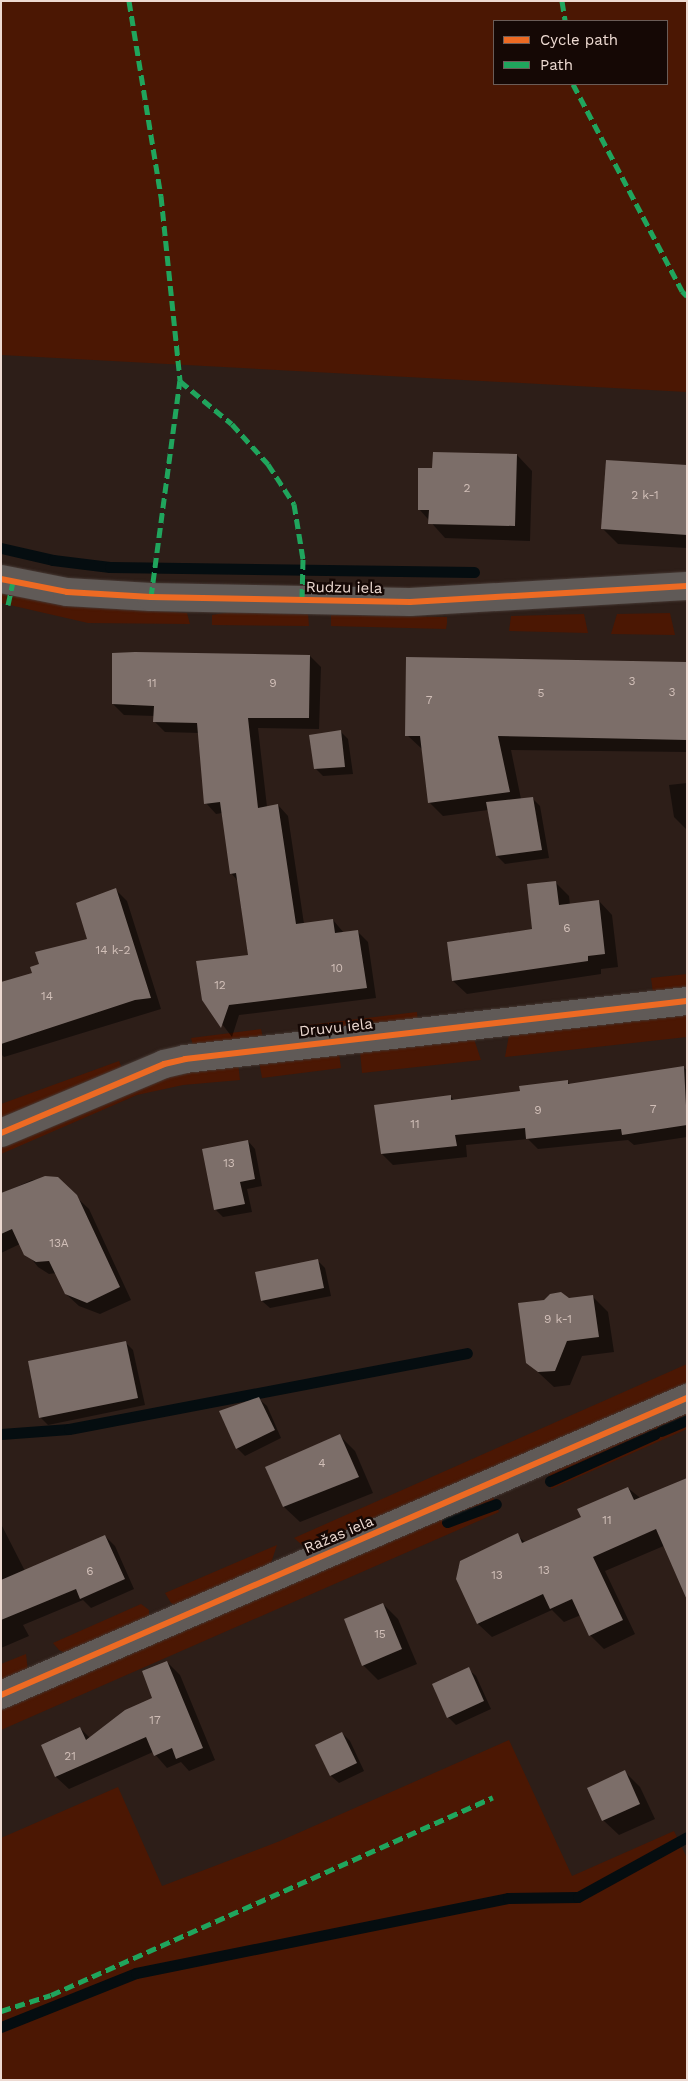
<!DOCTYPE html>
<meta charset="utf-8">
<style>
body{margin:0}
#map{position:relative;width:688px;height:2081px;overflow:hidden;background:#2d1e18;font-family:"Work Sans",sans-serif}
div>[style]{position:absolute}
.green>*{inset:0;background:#4b1703}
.shadow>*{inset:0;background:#0007}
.stream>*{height:11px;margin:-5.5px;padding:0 5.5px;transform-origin:5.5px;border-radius:5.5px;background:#050d10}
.building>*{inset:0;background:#7c6e69}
.roads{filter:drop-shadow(0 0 1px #463934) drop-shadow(0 0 1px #463934)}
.minor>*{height:28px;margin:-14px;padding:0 14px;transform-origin:14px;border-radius:14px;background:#605a57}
.quiet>*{height:5px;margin-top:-2.5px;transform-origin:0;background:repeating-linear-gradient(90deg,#20a55d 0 10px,transparent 0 15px)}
.cycleway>*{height:6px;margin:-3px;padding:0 3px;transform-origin:3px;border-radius:3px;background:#ed6a23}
span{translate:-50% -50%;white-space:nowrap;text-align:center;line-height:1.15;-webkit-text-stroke:5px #150805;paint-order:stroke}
.number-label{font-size:12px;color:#d1bfb8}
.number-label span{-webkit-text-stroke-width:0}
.street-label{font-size:15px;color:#eddad2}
.frame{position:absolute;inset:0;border:2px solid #eddad2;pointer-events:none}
.legend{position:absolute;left:493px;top:20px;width:175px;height:65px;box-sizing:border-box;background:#150805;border:1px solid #6b5c57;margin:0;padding:6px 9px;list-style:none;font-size:15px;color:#eddad2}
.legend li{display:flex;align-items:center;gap:10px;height:25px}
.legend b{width:25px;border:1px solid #6b5c57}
</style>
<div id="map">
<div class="green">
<div style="clip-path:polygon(evenodd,1px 1px,687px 1px,687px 392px,1px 355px,1px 1px,494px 21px,667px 21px,667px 84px,494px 84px,494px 21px)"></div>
<div style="clip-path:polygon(1px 591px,63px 603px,187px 613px,190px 624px,88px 623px,1px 603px)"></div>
<div style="clip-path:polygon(230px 612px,308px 614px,309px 626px,212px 625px,212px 615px)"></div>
<div style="clip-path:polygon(670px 613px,675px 635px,611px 634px,617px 614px)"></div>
<div style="clip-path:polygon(584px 614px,588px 633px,509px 631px,511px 616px)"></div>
<div style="clip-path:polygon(331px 615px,447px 617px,447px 623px,446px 629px,331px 626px)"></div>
<div style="clip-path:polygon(687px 974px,687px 989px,653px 993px,651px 978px)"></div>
<div style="clip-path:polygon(687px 1011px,687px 1037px,505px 1057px,509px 1035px)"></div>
<div style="clip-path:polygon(417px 1012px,418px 1023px,309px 1034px,308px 1025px)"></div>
<div style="clip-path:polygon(261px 1029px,263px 1038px,193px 1046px,191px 1038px)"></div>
<div style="clip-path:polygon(474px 1039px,481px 1060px,362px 1073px,360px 1051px)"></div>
<div style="clip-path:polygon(339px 1053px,341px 1068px,262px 1078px,259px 1061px)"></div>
<div style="clip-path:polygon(119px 1061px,122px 1068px,1px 1118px,1px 1104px)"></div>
<div style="clip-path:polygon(238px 1063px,240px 1080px,183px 1085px,137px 1095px,1px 1154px,1px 1147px,165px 1075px)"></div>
<div style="clip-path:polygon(687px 1364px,687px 1386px,308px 1550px,294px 1538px)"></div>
<div style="clip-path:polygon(687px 1411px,687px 1429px,551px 1489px,549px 1471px)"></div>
<div style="clip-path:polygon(493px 1497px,499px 1512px,1px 1730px,1px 1707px)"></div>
<div style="clip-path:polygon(277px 1545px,270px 1566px,177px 1606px,171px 1603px,165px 1593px)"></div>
<div style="clip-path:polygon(141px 1604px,149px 1610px,149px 1618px,67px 1654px,59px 1650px,53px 1643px)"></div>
<div style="clip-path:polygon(26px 1654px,28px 1671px,1px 1681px,1px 1664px)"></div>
<div style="clip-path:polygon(509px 1740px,572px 1876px,674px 1831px,687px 1858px,687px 2080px,1px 2080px,1px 1838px,118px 1787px,162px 1886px,280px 1841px)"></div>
</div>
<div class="shadow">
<div style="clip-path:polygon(517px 455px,532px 471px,530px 541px,445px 538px,419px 509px,434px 469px)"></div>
<div style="clip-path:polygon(687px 466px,687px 548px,618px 544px,603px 529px)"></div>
<div style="clip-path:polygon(310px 656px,321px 667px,319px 729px,258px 728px,267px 807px,278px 805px,288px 816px,304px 924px,333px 920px,344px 933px,357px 931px,368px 942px,376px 998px,239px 1015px,232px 1037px,203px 999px,250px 956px,238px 881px,231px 873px,222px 813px,216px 814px,206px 803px,199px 733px,165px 732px,155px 722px,155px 716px,124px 715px,113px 704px)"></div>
<div style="clip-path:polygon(687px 663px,687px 752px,511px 750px,521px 799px,532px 798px,540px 806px,549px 858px,505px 864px,497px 856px,488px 810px,443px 816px,430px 803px,422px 749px,407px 735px)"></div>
<div style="clip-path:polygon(340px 731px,348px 739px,353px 774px,323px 776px,315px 768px)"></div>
<div style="clip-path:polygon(687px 783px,687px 829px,686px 829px,674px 817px,669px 785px)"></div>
<div style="clip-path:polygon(555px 882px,569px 896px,570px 905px,599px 901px,612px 915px,618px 967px,601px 969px,601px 974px,467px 994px,453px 981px,533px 930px)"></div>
<div style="clip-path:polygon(116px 890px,127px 901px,161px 1009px,4px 1057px,1px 1054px,1px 983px,34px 974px,89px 940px)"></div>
<div style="clip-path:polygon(683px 1067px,687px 1070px,687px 1137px,634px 1145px,628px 1140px,538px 1149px,528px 1139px,466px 1145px,467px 1157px,393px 1165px,382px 1154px,450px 1096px,454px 1100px,521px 1092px,567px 1081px,571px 1085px)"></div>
<div style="clip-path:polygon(248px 1141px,255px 1149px,262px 1186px,247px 1189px,252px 1212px,223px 1217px,216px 1210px)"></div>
<div style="clip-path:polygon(57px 1179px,89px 1209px,131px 1300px,100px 1314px,79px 1306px,66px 1294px,56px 1273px,49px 1274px,38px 1267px,20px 1244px,1px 1253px,1px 1194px,32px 1180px)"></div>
<div style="clip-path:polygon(318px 1261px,325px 1268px,331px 1296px,270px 1308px,262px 1301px)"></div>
<div style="clip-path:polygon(592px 1296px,608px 1312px,614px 1352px,582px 1356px,570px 1385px,554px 1387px,527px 1362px,544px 1302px)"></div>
<div style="clip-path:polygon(126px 1343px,133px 1350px,145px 1405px,48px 1425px,40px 1417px)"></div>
<div style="clip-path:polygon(259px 1399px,267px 1406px,281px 1438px,245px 1456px,237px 1448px)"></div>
<div style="clip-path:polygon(339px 1435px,355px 1451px,373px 1493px,300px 1522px,284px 1507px,267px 1468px)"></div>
<div style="clip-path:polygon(628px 1488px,687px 1536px,605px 1571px,635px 1634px,604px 1649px,590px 1635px,581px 1615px,564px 1622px,552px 1610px,492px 1637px,478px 1624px,458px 1579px,458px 1568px,466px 1558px,517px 1535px,526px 1543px,583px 1518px)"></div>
<div style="clip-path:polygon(1px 1524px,25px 1571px,105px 1536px,115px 1546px,134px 1589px,91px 1608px,83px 1600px,23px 1625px,29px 1636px,1px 1648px)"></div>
<div style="clip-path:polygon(383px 1604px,398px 1619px,417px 1664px,378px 1680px,363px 1665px)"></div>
<div style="clip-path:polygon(167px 1662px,180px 1675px,215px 1760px,189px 1771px,181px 1762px,167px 1768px,153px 1752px,69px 1789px,56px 1777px,43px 1746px,80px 1728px,90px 1738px,154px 1699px)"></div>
<div style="clip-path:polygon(468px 1669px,476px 1676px,491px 1709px,456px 1725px,448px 1717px)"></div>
<div style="clip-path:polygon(342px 1733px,350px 1741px,364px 1771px,339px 1783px,331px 1776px,317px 1745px)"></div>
<div style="clip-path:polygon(625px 1772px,640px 1787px,655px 1819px,619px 1835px,603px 1820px)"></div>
</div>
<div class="stream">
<div style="left:1px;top:548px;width:53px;rotate:13deg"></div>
<div style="left:53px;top:560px;width:57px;rotate:7deg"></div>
<div style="left:110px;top:567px;width:364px;rotate:0.8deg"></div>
<div style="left:661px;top:1431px;width:28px;rotate:-23deg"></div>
<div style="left:1px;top:1434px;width:68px;rotate:-4.2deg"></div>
<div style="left:69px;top:1429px;width:405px;rotate:-10.8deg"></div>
<div style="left:550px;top:1481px;width:115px;rotate:-24.1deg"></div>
<div style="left:447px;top:1522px;width:52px;rotate:-20.2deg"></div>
<div style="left:1px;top:2027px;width:145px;rotate:-21.8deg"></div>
<div style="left:136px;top:1973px;width:379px;rotate:-11.4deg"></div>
<div style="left:508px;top:1898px;width:70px;rotate:-0.8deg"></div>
<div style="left:578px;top:1897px;width:124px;rotate:-28.8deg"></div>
</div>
<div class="building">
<div style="clip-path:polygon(433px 452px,517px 454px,515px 526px,428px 524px,429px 510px,418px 510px,418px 468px,432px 468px)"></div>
<div style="clip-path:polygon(606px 460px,687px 465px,687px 535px,601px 529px)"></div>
<div style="clip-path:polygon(135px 652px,310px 655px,309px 718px,248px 718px,258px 808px,278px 804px,296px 924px,333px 919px,335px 933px,358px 930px,367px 988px,229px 1005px,221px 1028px,202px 1000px,196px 961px,248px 955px,236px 873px,230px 874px,220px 802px,204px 804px,197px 723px,153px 722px,154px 706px,112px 704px,112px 653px)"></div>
<div style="clip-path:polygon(406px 657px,687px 662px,687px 740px,498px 736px,510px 792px,428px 803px,420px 736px,405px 736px)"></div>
<div style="clip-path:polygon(341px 730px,345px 767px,314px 769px,309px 735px)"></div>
<div style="clip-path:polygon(533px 797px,542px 850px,496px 856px,486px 802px)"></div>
<div style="clip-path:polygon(556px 881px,559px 905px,599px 900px,605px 954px,588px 956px,588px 961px,452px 981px,447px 942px,532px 929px,527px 884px)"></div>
<div style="clip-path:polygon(116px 888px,151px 998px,135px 1000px,1px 1044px,1px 982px,32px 973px,30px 967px,39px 964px,35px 952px,87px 939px,76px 903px)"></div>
<div style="clip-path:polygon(684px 1066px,687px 1125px,622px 1135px,621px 1129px,526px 1139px,525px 1128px,455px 1135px,457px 1146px,381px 1154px,374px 1105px,451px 1095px,451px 1100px,520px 1091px,519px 1086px,568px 1080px,568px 1084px)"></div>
<div style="clip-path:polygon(248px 1140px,255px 1179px,240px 1182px,245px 1204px,214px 1210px,202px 1149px)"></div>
<div style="clip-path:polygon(45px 1176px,58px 1177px,77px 1195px,120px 1287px,87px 1303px,65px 1294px,49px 1261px,36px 1262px,24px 1255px,12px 1229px,1px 1234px,1px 1193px)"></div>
<div style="clip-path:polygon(318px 1259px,324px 1288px,261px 1301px,255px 1272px)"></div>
<div style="clip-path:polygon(561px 1292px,569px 1298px,593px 1295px,599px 1337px,567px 1341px,555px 1371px,538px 1372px,526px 1363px,518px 1303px,544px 1300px,550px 1294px)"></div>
<div style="clip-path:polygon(126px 1341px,138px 1398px,39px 1418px,28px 1361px)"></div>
<div style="clip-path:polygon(259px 1397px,275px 1430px,236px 1449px,219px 1411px)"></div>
<div style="clip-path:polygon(340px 1434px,359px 1477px,283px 1507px,265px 1467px)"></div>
<div style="clip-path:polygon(687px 1478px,687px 1600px,656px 1529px,593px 1557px,623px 1620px,589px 1636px,572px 1599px,550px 1609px,543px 1594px,477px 1624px,456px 1579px,460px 1561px,518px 1533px,522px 1543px,581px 1517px,577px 1509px,628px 1487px,634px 1500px)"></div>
<div style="clip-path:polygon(105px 1535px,125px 1579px,80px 1599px,76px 1589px,1px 1620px,1px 1580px)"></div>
<div style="clip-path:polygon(383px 1603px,402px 1649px,362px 1666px,344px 1619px)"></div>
<div style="clip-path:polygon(167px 1661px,203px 1748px,176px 1759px,172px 1748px,154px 1756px,146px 1737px,55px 1777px,41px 1745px,80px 1727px,86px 1740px,125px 1710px,152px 1698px,142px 1671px)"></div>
<div style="clip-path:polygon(469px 1667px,484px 1701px,447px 1718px,432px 1684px)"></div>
<div style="clip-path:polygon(342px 1732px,357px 1763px,330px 1776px,315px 1745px)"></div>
<div style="clip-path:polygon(625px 1770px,640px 1804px,602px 1821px,587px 1788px)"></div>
</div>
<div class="roads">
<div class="minor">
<div style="left:1px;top:579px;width:67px;rotate:11.1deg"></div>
<div style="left:67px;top:592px;width:84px;rotate:3.4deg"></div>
<div style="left:151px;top:597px;width:259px;rotate:1.1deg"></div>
<div style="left:410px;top:602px;width:277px;rotate:-3.3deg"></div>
<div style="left:1px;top:1133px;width:177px;rotate:-22.9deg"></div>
<div style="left:164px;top:1064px;width:22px;rotate:-13deg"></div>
<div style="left:185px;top:1059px;width:505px;rotate:-6.59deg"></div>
<div style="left:1px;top:1695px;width:748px;rotate:-23.41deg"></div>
</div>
</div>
<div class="quiet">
<div style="left:129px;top:1px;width:198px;rotate:80.7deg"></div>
<div style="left:161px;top:196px;width:186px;rotate:84.1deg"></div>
<div style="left:180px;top:381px;width:67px;rotate:39.6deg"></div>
<div style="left:232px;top:424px;width:54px;rotate:48deg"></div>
<div style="left:268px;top:464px;width:48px;rotate:57deg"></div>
<div style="left:294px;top:504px;width:56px;rotate:80.7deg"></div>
<div style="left:303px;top:559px;width:41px;rotate:91.4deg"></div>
<div style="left:562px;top:1px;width:20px;rotate:81deg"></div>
<div style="left:573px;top:84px;width:234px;rotate:62.2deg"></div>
<div style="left:682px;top:291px;width:7px;rotate:45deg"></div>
<div style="left:151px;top:597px;width:218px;rotate:-82.4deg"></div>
<div style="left:8px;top:605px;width:25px;rotate:-78deg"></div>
<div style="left:1px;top:2011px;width:52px;rotate:-17.7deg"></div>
<div style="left:51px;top:1995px;width:484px;rotate:-24.1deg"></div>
</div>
<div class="cycleway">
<div style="left:1px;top:579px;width:67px;rotate:11.1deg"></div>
<div style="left:67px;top:592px;width:84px;rotate:3.4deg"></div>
<div style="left:151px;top:597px;width:259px;rotate:1.1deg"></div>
<div style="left:410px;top:602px;width:277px;rotate:-3.3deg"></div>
<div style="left:1px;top:1133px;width:177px;rotate:-22.9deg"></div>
<div style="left:164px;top:1064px;width:22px;rotate:-13deg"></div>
<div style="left:185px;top:1059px;width:505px;rotate:-6.59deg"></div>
<div style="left:1px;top:1695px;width:748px;rotate:-23.41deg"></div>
</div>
<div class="number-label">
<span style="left:467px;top:489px">2</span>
<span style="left:645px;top:496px">2 k-1</span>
<span style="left:632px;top:682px">3</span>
<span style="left:152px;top:684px">11</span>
<span style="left:273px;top:684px">9</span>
<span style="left:672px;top:693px">3</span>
<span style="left:541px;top:694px">5</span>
<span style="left:429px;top:701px">7</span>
<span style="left:567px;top:929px">6</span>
<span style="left:113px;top:951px">14 k-2</span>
<span style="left:337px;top:969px">10</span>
<span style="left:220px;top:986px">12</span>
<span style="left:47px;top:997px">14</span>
<span style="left:653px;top:1110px">7</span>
<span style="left:538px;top:1111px">9</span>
<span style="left:415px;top:1125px">11</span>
<span style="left:229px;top:1164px">13</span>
<span style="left:59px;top:1244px">13A</span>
<span style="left:558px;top:1320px">9 k-1</span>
<span style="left:322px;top:1464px">4</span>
<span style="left:607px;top:1521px">11</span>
<span style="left:544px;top:1571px">13</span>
<span style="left:90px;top:1572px">6</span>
<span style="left:497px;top:1576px">13</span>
<span style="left:380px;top:1635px">15</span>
<span style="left:155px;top:1721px">17</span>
<span style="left:70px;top:1757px">21</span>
</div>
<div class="street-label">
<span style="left:344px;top:588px;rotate:1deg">Rudzu iela</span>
<span style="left:336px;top:1028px;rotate:-6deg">Druvu iela</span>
<span style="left:339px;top:1535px;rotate:-23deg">Ražas iela</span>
</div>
<div class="frame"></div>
<ul class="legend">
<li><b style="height:6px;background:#ed6a23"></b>Cycle path</li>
<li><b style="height:6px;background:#20a55d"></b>Path</li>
</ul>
</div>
